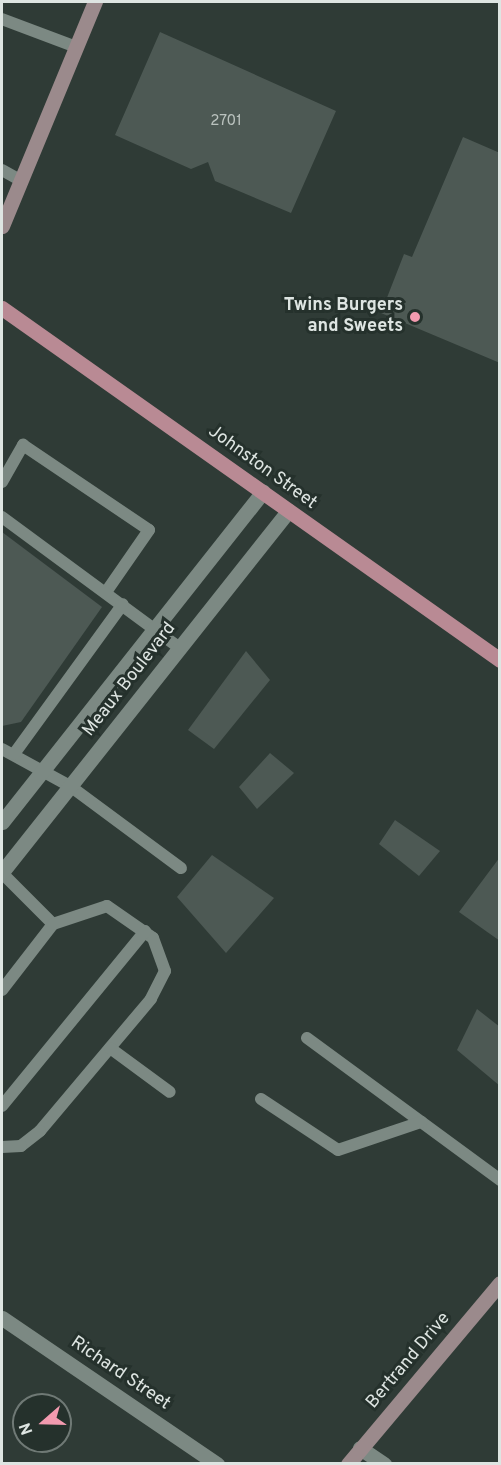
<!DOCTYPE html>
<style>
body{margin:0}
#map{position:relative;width:501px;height:1465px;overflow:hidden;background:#2f3b36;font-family:Overpass,sans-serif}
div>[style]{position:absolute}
.building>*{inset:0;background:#4d5954}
.lane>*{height:12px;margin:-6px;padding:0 6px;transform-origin:6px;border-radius:6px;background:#7c8983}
.street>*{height:15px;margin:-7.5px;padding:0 7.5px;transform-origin:7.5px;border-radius:7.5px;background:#7c8983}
.secondary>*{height:15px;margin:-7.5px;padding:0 7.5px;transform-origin:7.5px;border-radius:7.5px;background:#9b8a8c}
.primary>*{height:15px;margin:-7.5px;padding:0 7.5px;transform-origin:7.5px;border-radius:7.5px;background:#b98a94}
.dots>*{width:16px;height:16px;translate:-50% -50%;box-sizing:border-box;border:3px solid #25312c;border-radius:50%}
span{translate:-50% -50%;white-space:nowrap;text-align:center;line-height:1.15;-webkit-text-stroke:6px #25312c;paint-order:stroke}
.number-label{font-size:15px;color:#bac2be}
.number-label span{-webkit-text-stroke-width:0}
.poi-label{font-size:18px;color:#dee5e2;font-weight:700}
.right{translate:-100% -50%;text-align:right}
.street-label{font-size:18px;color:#dee5e2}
.frame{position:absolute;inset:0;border:3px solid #dee5e2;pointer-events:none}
.north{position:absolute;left:12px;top:1393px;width:60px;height:60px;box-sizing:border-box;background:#25312c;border:2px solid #6f7975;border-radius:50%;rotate:250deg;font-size:16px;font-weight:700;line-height:24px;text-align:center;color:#dee5e2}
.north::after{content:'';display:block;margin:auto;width:21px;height:27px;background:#f29aaf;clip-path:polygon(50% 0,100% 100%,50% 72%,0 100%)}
</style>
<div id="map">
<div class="building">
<div style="clip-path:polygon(160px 32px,336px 111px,291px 213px,215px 181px,208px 162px,191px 169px,115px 135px)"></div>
<div style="clip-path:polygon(463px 137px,500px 153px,500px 363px,381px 313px,404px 254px,412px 257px)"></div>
<div style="clip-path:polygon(2px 532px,102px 607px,21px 722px,2px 726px)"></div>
<div style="clip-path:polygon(246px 651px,270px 680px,214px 749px,188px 730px)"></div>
<div style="clip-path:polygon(270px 753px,294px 773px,257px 809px,239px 787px)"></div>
<div style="clip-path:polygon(395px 820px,440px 851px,419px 876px,379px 844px)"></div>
<div style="clip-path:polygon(212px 855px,274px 898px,226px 953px,177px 897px)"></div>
<div style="clip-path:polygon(500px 857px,500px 941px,459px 912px)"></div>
<div style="clip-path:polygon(477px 1009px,500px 1027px,500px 1086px,457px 1050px)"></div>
</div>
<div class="lane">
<div style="left:2px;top:19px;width:79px;rotate:20.7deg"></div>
<div style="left:2px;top:170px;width:21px;rotate:29deg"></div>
<div style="left:2px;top:482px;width:43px;rotate:-60.4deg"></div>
<div style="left:23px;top:445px;width:152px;rotate:34deg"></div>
<div style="left:149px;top:530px;width:75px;rotate:124.7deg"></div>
<div style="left:2px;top:517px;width:221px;rotate:36.4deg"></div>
<div style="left:2px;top:749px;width:77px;rotate:28.6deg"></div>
<div style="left:70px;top:786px;width:138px;rotate:36.5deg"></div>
<div style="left:14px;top:754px;width:185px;rotate:-54deg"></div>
<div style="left:2px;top:873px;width:72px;rotate:45deg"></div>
<div style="left:2px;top:990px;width:83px;rotate:-52.3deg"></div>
<div style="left:53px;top:924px;width:57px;rotate:-18.4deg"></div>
<div style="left:107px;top:906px;width:56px;rotate:34.8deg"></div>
<div style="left:153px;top:938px;width:35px;rotate:70deg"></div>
<div style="left:165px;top:971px;width:31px;rotate:117deg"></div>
<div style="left:151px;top:999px;width:172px;rotate:130.1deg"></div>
<div style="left:40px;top:1131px;width:24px;rotate:142deg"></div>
<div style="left:21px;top:1146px;width:19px;rotate:177deg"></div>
<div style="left:307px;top:1038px;width:240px;rotate:36.3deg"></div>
<div style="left:110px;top:1048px;width:74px;rotate:36.3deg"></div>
<div style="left:261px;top:1099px;width:92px;rotate:33.5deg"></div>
<div style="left:338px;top:1150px;width:88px;rotate:-18.6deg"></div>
<div style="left:2px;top:1106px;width:226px;rotate:-50.7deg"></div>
</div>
<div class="street">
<div style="left:2px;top:822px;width:421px;rotate:-51.7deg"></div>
<div style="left:2px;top:872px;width:461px;rotate:-51.6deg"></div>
<div style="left:2px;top:1318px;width:260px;rotate:34.2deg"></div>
<div style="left:360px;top:1448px;width:29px;rotate:34deg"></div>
</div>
<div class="secondary">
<div style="left:2px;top:226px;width:243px;rotate:-67.5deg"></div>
<div style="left:348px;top:1464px;width:236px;rotate:-50deg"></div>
</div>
<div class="primary">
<div style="left:2px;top:308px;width:610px;rotate:35.25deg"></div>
</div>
<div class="dots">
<div style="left:415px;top:317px;background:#f29aaf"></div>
</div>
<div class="number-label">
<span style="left:226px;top:122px">2701</span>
</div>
<div class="poi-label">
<span class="right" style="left:403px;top:317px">Twins Burgers<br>and Sweets</span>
</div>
<div class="street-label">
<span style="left:262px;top:468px;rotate:36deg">Johnston Street</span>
<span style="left:130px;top:680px;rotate:-52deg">Meaux Boulevard</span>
<span style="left:409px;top:1361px;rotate:-50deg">Bertrand Drive</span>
<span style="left:120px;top:1374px;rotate:34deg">Richard Street</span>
</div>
<div class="frame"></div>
<div class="north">N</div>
</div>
